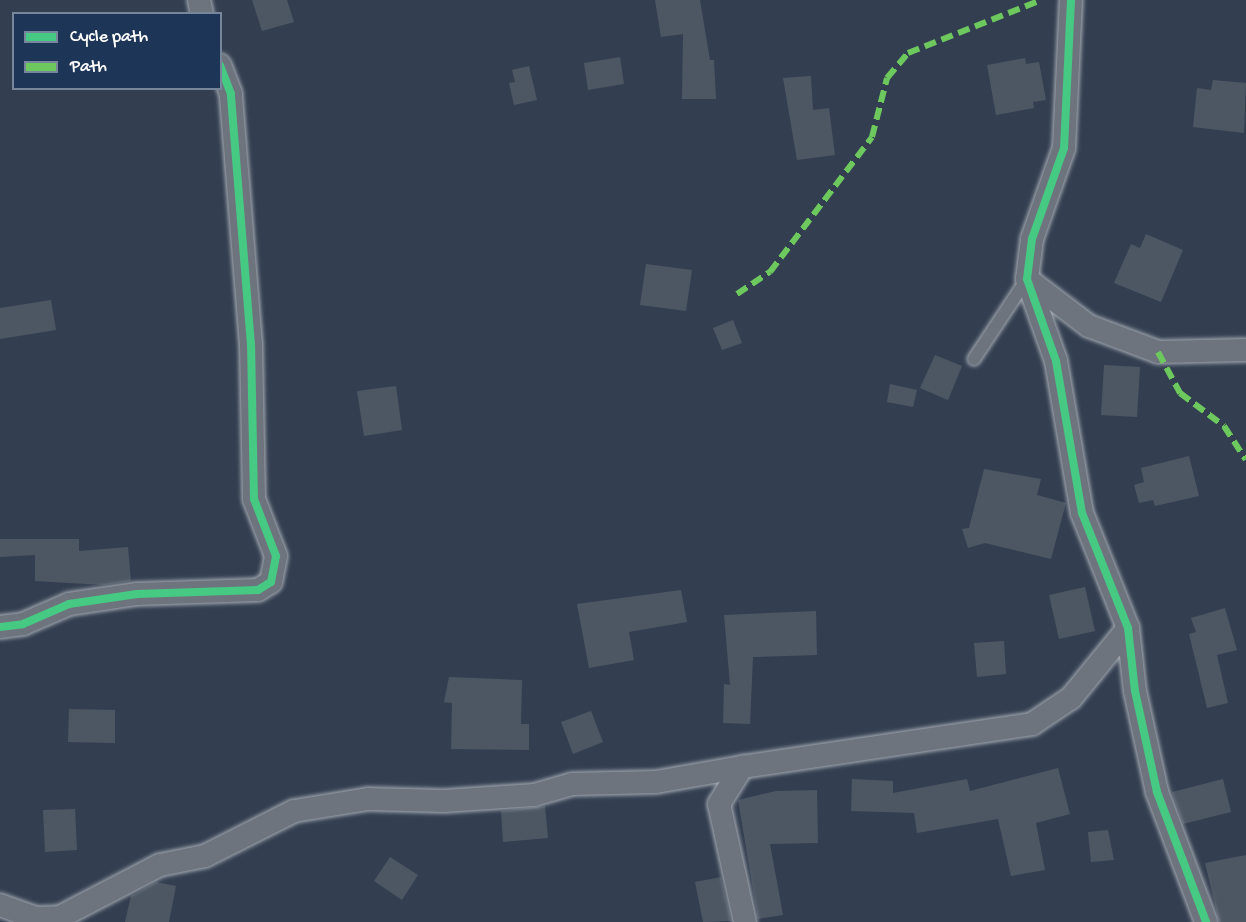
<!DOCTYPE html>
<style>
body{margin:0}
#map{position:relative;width:1246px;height:922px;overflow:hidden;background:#333f51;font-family:"Gochi Hand",sans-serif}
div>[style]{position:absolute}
.building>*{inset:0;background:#4d5764}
.roads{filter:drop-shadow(0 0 2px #a3a9b1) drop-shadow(0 0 2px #a3a9b1)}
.service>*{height:12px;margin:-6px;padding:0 6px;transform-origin:6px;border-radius:6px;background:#6e747e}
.minor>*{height:22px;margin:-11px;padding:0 11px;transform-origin:11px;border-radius:11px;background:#6e747e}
.quiet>*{height:6px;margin-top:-3px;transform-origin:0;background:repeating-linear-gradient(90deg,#6dc95d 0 12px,transparent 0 18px)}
.cycleway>*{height:8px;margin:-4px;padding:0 4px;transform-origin:4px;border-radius:4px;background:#46c982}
span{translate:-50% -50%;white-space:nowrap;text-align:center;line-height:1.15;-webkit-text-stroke:5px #1d3557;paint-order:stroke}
.legend{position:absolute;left:12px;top:12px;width:210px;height:78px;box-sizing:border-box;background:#1d3557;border:2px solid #77869a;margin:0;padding:8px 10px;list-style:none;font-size:18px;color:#fff}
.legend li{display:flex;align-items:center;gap:12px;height:30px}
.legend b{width:30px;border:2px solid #77869a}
</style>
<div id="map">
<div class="building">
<div style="clip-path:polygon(252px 0,287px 0,294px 22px,262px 31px)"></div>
<div style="clip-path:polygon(655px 0,700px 0,710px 60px,714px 60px,716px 99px,682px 99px,683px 34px,661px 37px)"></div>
<div style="clip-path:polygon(620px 57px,624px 84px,588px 90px,584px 63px)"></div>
<div style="clip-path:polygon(1025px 58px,1026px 64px,1039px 62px,1046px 100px,1033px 102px,1034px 108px,996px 115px,987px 65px)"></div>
<div style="clip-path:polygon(529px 66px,537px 100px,514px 105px,509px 83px,515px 82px,512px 70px)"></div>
<div style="clip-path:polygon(811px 76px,813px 110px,829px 108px,835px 155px,797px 160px,783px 78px)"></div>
<div style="clip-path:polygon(1213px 80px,1246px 83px,1244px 133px,1193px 127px,1197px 88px,1211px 90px)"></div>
<div style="clip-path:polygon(1146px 234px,1183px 250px,1161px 302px,1114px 283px,1131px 244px,1140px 248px)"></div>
<div style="clip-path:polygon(646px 264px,692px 270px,686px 311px,640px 305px)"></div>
<div style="clip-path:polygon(51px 300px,56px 330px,0 339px,0 308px)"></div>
<div style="clip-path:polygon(733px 320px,742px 343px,722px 350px,713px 328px)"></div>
<div style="clip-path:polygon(935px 355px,962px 366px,948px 400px,920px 388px)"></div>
<div style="clip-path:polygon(1104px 365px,1140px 367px,1137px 417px,1101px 415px)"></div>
<div style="clip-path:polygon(890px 384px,917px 390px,913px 407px,887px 402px)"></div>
<div style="clip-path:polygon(396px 386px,402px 430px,364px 436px,357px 391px)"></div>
<div style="clip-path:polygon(1189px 456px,1199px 496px,1155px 506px,1153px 500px,1139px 503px,1134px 485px,1144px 482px,1141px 468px)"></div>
<div style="clip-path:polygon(984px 469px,1041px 479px,1037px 495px,1066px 503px,1051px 559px,985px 543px,968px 548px,962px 529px,969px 528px)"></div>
<div style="clip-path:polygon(0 539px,79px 539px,79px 551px,128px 547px,131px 581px,104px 585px,35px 581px,35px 555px,0 557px)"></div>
<div style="clip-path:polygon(1085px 587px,1095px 631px,1059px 639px,1049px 595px)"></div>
<div style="clip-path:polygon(681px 590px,687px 622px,629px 632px,634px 660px,589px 668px,577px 604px)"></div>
<div style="clip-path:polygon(1225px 608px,1237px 650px,1217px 655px,1228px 703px,1207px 708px,1189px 634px,1196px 632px,1191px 618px)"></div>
<div style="clip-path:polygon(816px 611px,817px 655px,753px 657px,750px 724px,723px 723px,724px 684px,730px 685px,724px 615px)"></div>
<div style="clip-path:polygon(1004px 641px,1006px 674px,977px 677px,974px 643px)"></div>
<div style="clip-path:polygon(449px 677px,522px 680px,521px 724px,529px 724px,529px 750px,451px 749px,452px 703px,444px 702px)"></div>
<div style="clip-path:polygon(69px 709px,115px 710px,115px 743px,68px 742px)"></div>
<div style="clip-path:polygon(591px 711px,603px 742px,573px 754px,561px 722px)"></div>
<div style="clip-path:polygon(1058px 768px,1070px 814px,1036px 823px,1045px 870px,1011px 876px,998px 819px,917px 833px,914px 813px,851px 811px,852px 779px,893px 781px,893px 793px,967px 779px,970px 791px)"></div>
<div style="clip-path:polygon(1223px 779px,1231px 812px,1183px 824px,1172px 792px)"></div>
<div style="clip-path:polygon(817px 790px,818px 843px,770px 844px,783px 915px,758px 919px,738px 800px,776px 791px)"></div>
<div style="clip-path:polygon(545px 806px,548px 838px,503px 842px,501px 811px)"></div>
<div style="clip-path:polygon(75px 809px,77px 850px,45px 852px,43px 810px)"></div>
<div style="clip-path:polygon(1108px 830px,1114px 860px,1091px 862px,1088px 832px)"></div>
<div style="clip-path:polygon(1246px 855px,1246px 922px,1219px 922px,1205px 863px)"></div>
<div style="clip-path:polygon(390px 857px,418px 875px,402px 900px,374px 881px)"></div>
<div style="clip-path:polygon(721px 877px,731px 921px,703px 922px,695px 882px)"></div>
<div style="clip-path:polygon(156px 882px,176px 886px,169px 922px,125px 922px,131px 896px)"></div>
</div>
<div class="roads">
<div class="service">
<div style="left:974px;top:359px;width:96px;rotate:-56.5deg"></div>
</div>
<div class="minor">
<div style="left:199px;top:0;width:14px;rotate:78deg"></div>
<div style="left:1071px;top:0;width:148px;rotate:92.7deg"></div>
<div style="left:1064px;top:148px;width:96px;rotate:109.4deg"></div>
<div style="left:1032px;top:239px;width:40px;rotate:97.1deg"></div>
<div style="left:1027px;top:279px;width:87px;rotate:70.5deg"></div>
<div style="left:1056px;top:361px;width:154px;rotate:80.3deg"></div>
<div style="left:1082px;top:513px;width:124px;rotate:68.2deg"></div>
<div style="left:1128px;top:628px;width:63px;rotate:83.7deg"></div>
<div style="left:1135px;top:691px;width:103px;rotate:77.7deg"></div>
<div style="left:1157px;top:792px;width:139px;rotate:69.3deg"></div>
<div style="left:1027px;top:279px;width:78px;rotate:37.2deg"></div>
<div style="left:1089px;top:326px;width:74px;rotate:20.6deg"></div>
<div style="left:1158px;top:352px;width:88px;rotate:-1.3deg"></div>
<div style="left:0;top:627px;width:23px;rotate:-7deg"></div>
<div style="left:23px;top:624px;width:50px;rotate:-23.5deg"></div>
<div style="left:69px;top:604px;width:69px;rotate:-8.4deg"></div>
<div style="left:137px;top:594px;width:121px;rotate:-1.9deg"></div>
<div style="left:258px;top:590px;width:15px;rotate:-32deg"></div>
<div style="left:271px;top:582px;width:26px;rotate:-79deg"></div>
<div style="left:276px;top:556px;width:61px;rotate:-111.1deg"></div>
<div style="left:254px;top:499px;width:154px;rotate:-91.1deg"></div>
<div style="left:251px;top:345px;width:252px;rotate:-94.6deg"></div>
<div style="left:231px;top:94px;width:31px;rotate:-111deg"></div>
<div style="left:0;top:905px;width:37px;rotate:20deg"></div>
<div style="left:35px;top:918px;width:25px;rotate:-2deg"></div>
<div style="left:60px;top:917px;width:113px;rotate:-27.5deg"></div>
<div style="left:160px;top:865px;width:46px;rotate:-11.3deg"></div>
<div style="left:205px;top:856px;width:100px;rotate:-26.8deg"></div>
<div style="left:294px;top:811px;width:75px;rotate:-9.2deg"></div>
<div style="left:368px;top:799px;width:76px;rotate:1.5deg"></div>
<div style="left:444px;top:801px;width:90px;rotate:-3.8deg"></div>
<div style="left:534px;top:795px;width:40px;rotate:-16deg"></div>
<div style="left:572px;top:784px;width:84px;rotate:-1.4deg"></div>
<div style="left:656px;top:782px;width:87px;rotate:-9.9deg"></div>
<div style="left:745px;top:922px;width:121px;rotate:-102.4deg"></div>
<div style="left:719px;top:804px;width:44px;rotate:-58.1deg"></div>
<div style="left:742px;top:767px;width:293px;rotate:-8.4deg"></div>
<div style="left:1032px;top:724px;width:47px;rotate:-33.7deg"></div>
<div style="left:1071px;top:698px;width:90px;rotate:-50.8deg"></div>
</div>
</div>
<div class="quiet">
<div style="left:737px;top:294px;width:40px;rotate:-34deg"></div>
<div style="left:770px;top:272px;width:169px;rotate:-52.9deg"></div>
<div style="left:872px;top:137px;width:61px;rotate:-75.7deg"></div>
<div style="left:887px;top:78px;width:33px;rotate:-50deg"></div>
<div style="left:908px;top:53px;width:143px;rotate:-21.7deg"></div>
<div style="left:1158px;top:352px;width:47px;rotate:61.8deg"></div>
<div style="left:1180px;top:393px;width:55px;rotate:36.9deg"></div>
<div style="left:1224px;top:426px;width:40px;rotate:57.1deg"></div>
</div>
<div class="cycleway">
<div style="left:1071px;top:0;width:148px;rotate:92.7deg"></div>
<div style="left:1064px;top:148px;width:96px;rotate:109.4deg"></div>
<div style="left:1032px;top:239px;width:40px;rotate:97.1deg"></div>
<div style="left:1027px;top:279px;width:87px;rotate:70.5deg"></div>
<div style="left:1056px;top:361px;width:154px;rotate:80.3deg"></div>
<div style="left:1082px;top:513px;width:124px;rotate:68.2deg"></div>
<div style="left:1128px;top:628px;width:63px;rotate:83.7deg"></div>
<div style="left:1135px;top:691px;width:103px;rotate:77.7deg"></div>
<div style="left:1157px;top:792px;width:139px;rotate:69.3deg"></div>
<div style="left:0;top:627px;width:23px;rotate:-7deg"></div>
<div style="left:23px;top:624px;width:50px;rotate:-23.5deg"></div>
<div style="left:69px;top:604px;width:69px;rotate:-8.4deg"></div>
<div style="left:137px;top:594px;width:121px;rotate:-1.9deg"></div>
<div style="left:258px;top:590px;width:15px;rotate:-32deg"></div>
<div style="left:271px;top:582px;width:26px;rotate:-79deg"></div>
<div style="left:276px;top:556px;width:61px;rotate:-111.1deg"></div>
<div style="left:254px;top:499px;width:154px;rotate:-91.1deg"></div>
<div style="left:251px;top:345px;width:252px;rotate:-94.6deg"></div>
<div style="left:231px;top:94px;width:31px;rotate:-111deg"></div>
</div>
<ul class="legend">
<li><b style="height:8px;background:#46c982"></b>Cycle path</li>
<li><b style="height:8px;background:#6dc95d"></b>Path</li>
</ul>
</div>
